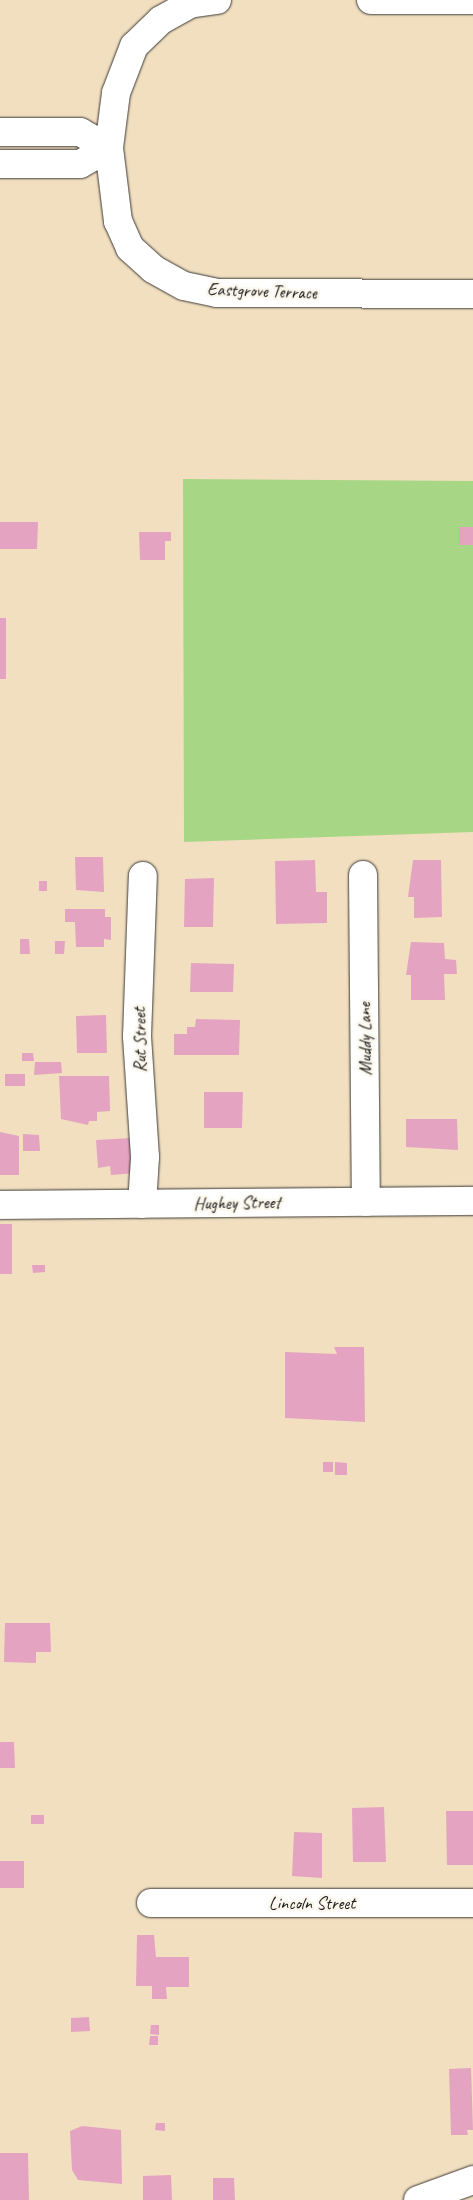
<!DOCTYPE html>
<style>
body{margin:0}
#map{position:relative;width:473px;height:2200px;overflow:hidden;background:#f1dfc0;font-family:Caveat,sans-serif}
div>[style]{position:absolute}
.green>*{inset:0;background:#a7d684}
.building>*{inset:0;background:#e4a4c1}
.roads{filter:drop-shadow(0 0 1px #3c3935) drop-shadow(0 0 1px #3c3935)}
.minor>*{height:28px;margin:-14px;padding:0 14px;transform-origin:14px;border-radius:14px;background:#fff}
span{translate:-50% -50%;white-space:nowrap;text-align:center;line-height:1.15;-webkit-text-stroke:5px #fbf7ec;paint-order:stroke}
.street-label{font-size:18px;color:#1c1c1c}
</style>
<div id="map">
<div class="green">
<div style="clip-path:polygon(183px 479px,473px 481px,473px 832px,184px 842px)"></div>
</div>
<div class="building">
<div style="clip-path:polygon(0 522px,38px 522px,37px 549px,0 549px)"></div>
<div style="clip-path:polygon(459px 527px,473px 527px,473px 545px,459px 545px)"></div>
<div style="clip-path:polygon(139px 532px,171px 532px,171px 541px,165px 541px,165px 560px,140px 560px)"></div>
<div style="clip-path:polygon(0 618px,6px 618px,6px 679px,0 679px)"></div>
<div style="clip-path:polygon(75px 857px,103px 857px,104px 892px,76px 890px)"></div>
<div style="clip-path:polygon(315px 860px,316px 892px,327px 892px,327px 923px,276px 924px,275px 861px)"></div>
<div style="clip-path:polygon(413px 860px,441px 860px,442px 917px,414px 918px,414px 897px,408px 897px)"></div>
<div style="clip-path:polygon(214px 878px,213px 927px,184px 927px,185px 879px)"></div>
<div style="clip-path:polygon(39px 881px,47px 881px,47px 891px,39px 891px)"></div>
<div style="clip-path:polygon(65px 909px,105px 909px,105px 917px,111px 917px,111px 940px,104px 939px,104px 947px,76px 947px,75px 922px,65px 922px)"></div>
<div style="clip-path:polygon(20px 939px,29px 939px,30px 954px,20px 954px)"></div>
<div style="clip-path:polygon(55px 941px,65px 941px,64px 954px,55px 954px)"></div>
<div style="clip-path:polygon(411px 942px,444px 943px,445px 959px,456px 960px,457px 974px,444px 974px,445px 1000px,411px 1000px,411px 975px,406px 975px)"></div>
<div style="clip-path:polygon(191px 963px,234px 964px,233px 992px,190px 992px)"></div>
<div style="clip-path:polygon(106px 1015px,107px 1053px,77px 1053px,76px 1016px)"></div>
<div style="clip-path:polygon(196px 1019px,240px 1020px,239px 1055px,174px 1055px,174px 1034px,187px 1034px,187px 1027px,195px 1027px)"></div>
<div style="clip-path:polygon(22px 1053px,33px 1053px,34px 1061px,22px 1061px)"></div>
<div style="clip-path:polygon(35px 1062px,61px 1062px,62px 1073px,34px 1075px)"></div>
<div style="clip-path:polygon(5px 1074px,25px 1074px,25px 1086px,5px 1086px)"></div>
<div style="clip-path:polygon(59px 1076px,109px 1076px,110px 1111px,97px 1112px,97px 1121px,89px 1121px,88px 1125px,61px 1119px)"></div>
<div style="clip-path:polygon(204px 1092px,243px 1092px,242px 1128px,204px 1128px)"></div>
<div style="clip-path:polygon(406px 1119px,457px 1119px,458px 1150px,406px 1147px)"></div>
<div style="clip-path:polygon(0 1132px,19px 1136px,19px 1175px,0 1175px)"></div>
<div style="clip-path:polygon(23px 1134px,39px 1135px,40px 1151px,23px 1151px)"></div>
<div style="clip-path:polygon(132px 1138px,137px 1173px,111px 1175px,110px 1166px,98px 1168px,96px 1140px)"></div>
<div style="clip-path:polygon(0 1224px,12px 1224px,12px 1274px,0 1274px)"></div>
<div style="clip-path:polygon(32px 1265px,45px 1265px,45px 1272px,33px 1273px)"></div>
<div style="clip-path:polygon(334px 1347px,364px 1347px,365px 1422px,285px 1418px,285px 1352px,337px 1354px)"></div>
<div style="clip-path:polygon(323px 1462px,333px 1462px,333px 1472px,323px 1472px)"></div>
<div style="clip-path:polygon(335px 1462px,347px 1463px,347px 1475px,335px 1475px)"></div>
<div style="clip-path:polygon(5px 1623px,50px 1623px,51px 1652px,36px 1652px,36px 1663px,4px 1662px)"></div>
<div style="clip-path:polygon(0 1742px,14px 1742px,15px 1768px,0 1768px)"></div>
<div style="clip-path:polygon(384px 1807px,386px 1862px,353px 1862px,352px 1808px)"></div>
<div style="clip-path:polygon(446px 1811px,473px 1811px,473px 1865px,447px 1865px)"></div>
<div style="clip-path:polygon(31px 1815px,44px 1815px,44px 1824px,31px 1824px)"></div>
<div style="clip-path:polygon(294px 1832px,322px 1833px,322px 1878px,292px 1876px)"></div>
<div style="clip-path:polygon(0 1861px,24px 1861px,24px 1888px,0 1888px)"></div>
<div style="clip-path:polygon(137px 1935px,154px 1935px,156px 1957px,189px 1957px,189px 1987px,166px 1987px,167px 1999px,152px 1999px,152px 1986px,136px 1986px)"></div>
<div style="clip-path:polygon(89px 2017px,90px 2031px,71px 2032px,71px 2018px)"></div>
<div style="clip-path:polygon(151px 2025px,159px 2025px,159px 2035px,150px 2034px)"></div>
<div style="clip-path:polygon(150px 2036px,158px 2036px,158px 2045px,149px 2045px)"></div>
<div style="clip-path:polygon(471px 2068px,473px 2130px,467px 2130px,468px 2135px,451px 2135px,449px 2069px)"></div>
<div style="clip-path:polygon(156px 2123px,165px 2123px,165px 2131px,155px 2130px)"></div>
<div style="clip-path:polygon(82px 2126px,121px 2130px,122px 2184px,78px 2180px,72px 2170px,70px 2131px)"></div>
<div style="clip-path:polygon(0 2153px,28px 2153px,29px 2200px,0 2200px)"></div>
<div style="clip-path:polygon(171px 2175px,172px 2200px,143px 2200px,143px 2176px)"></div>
<div style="clip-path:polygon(213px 2178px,234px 2178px,235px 2200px,213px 2200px)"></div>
</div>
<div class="roads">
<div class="minor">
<div style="left:217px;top:0;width:27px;rotate:172deg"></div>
<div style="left:190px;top:4px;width:33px;rotate:151deg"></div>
<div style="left:161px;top:20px;width:37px;rotate:136deg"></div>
<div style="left:134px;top:46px;width:50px;rotate:111deg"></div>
<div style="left:116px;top:93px;width:55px;rotate:97.3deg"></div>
<div style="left:109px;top:148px;width:74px;rotate:83deg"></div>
<div style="left:118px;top:221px;width:30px;rotate:66deg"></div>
<div style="left:130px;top:248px;width:31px;rotate:42deg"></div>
<div style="left:153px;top:269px;width:35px;rotate:29deg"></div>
<div style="left:184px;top:286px;width:34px;rotate:12deg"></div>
<div style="left:217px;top:293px;width:256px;rotate:0.2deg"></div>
<div style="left:371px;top:0;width:102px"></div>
<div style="left:0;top:132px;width:80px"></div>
<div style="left:80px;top:132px;width:33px;rotate:29deg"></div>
<div style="left:0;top:164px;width:80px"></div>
<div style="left:80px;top:164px;width:33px;rotate:-29deg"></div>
<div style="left:363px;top:875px;width:327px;rotate:89.5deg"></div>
<div style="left:142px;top:1204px;width:47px;rotate:-86.3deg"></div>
<div style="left:145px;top:1157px;width:121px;rotate:-93.8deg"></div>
<div style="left:137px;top:1036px;width:160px;rotate:-87.9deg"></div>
<div style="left:0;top:1205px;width:473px;rotate:-0.5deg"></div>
<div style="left:151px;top:1903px;width:322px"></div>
<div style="left:418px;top:2200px;width:59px;rotate:-20deg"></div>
</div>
</div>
<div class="street-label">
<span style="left:262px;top:291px;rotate:2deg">Eastgrove Terrace</span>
<span style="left:365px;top:1039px;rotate:-91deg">Muddy Lane</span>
<span style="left:140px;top:1040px;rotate:-91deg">Rut Street</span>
<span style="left:237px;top:1203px;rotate:-1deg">Hughey Street</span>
<span style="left:312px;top:1903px">Lincoln Street</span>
</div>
</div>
